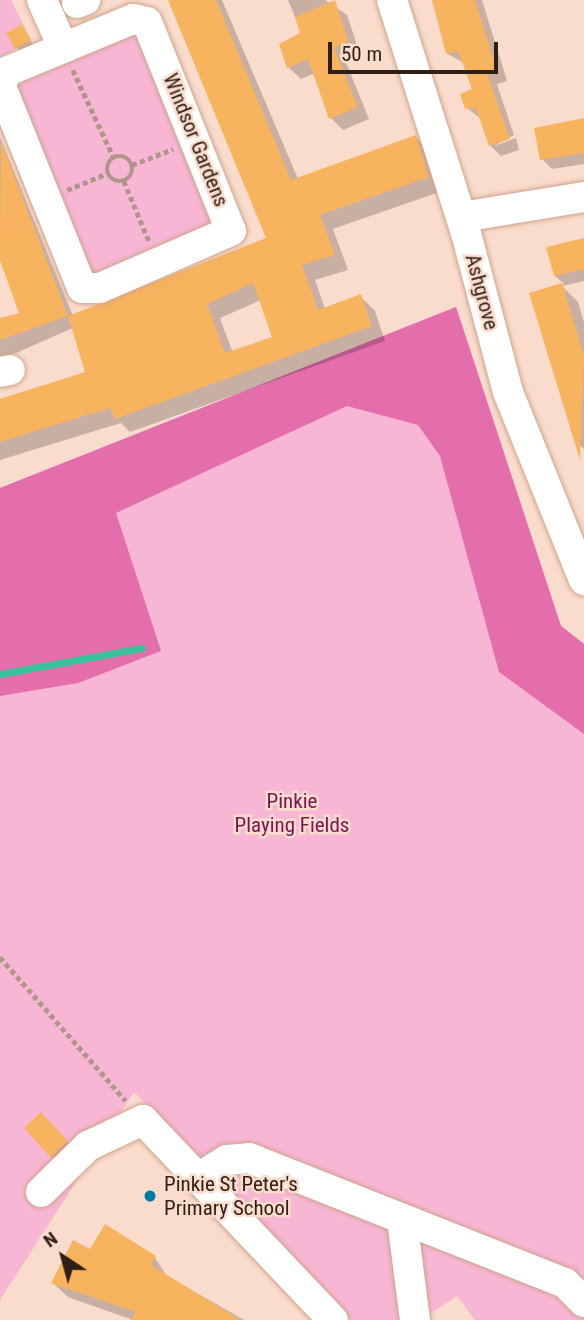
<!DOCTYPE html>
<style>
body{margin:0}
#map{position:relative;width:584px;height:1320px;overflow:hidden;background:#f9dccc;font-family:"Roboto Condensed",sans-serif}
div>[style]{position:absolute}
.green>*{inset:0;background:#f8b6d5}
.forest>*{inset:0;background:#e46eab}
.shadow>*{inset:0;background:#0003}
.stream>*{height:7px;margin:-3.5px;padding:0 3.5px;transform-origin:3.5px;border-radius:3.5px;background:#38c29b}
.building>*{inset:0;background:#f8b35e}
.path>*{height:4.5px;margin-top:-2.25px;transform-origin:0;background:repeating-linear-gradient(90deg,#af9689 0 5px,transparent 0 8.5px)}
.path>.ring{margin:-2.25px;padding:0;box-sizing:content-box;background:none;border:4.5px solid #af9689;border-radius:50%}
.roads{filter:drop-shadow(0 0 2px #d0a38a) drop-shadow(0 0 2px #d0a38a)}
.minor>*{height:30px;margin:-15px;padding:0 15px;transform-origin:15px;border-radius:15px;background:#fff}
.dots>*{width:19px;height:19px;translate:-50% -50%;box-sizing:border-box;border:4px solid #f9dccc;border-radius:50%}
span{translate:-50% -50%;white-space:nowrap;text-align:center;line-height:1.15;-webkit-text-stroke:5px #f9dccc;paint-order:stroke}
.street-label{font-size:21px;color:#2f1e15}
.park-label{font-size:21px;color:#801355}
.poi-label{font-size:21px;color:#2f1e15}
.left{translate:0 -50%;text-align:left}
.north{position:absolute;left:28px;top:1222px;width:70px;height:70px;-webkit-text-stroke:5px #f9dccc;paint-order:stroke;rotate:324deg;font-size:19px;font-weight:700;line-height:28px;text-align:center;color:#2f1e15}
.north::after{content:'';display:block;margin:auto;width:24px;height:32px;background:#2f1e15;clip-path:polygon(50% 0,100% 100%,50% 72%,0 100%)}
.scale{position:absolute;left:328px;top:42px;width:170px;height:32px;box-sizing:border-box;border:4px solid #2f1e15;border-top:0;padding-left:9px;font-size:21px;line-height:24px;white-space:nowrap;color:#2f1e15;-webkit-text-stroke:5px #f9dccc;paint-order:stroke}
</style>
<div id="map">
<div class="green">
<div style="clip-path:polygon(0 0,11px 0,31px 40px,0 57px)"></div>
<div style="clip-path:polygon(135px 32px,217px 220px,211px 231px,105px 275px,90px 273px,16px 96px,18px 83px)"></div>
<div style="clip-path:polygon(456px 307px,561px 626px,584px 644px,584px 1320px,475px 1320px,457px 1296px,420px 1320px,350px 1320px,134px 1092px,0 1300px,0 488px)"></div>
</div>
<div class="forest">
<div style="clip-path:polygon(456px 307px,561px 626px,584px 644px,584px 734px,499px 672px,440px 456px,418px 425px,347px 406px,116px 513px,161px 651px,78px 683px,0 696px,0 488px)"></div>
</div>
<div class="shadow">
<div style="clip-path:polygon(evenodd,170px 0,222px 0,298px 179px,416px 137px,430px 151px,442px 191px,333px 229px,348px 270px,315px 280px,325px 309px,360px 296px,375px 311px,385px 341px,130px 432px,121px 423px,0 460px,0 399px,87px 373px,73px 328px,0 360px,0 323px,22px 313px,0 260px,0 137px,73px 316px,269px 239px,170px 0,261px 300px,274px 338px,233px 353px,220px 318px,261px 300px)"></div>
<div style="clip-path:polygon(288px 0,325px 0,347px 15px,360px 54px,345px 60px,369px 119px,343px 130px,331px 118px,315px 73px,301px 79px,288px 67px,302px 34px)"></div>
<div style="clip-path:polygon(432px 0,482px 0,507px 81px,497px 84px,514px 135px,494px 146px,516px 138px,519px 150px,501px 156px,490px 145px,481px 119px,467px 108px,475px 90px,464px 63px,448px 54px)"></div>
<div style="clip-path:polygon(21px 26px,34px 46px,21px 53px,17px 48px)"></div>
<div style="clip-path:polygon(584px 120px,584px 164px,552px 169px,542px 159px)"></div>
<div style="clip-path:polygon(584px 239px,584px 281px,562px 286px,578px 302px,584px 322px,584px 449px,575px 440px,531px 294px,564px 284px,555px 276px)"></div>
<div style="clip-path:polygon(51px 1124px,76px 1152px,62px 1166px,52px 1157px)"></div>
<div style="clip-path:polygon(91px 1251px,155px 1258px,167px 1276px,244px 1320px,133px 1320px,68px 1297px,53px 1283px)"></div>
</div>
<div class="stream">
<div style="left:0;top:674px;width:144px;rotate:-10.4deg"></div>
</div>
<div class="building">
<div style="clip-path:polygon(evenodd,168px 0,216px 0,291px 180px,416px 135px,429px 177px,320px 215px,335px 255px,302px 265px,318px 310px,361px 294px,372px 326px,115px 419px,110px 408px,0 442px,0 399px,85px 372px,68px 316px,266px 238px,168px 0,253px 283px,272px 337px,225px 353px,207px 304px,253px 283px)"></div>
<div style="clip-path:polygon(335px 0,348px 41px,334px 48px,358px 107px,329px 119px,308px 59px,287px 68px,279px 44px,300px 33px,295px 17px)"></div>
<div style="clip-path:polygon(432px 0,475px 0,497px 70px,487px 73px,510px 139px,489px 146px,476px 108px,465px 109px,460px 94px,472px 89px,458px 51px,446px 54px)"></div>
<div style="clip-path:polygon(22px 24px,31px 40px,15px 49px,6px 33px)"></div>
<div style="clip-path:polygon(584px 118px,584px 153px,540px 160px,534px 128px)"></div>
<div style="clip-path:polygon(1px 142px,68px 316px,0 340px,0 318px,19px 313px,0 260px)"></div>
<div style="clip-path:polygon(584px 238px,584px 269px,554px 276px,546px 247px)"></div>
<div style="clip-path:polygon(562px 283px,584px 356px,580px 460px,529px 293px)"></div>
<div style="clip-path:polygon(41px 1112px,68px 1141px,51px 1158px,24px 1128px)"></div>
<div style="clip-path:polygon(105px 1224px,156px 1256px,151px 1265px,240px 1320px,130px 1320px,136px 1312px,51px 1283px,73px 1240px,90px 1249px)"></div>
</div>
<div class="path">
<div style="left:73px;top:70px;width:97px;rotate:65deg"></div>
<div class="ring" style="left:107px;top:156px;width:21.5px;height:21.5px"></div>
<div style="left:132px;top:165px;width:44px;rotate:-21.3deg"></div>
<div style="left:124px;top:181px;width:65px;rotate:67.4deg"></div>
<div style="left:67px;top:190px;width:44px;rotate:-22.5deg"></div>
<div style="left:0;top:957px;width:191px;rotate:48.8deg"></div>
</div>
<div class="roads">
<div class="minor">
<div style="left:42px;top:0;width:49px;rotate:66deg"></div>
<div style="left:392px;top:0;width:244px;rotate:72.4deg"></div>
<div style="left:466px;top:233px;width:164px;rotate:75.2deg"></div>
<div style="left:508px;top:392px;width:203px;rotate:68deg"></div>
<div style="left:77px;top:3px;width:9px;rotate:-21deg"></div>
<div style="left:133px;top:19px;width:14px;rotate:12deg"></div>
<div style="left:147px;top:22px;width:225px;rotate:68.1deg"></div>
<div style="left:231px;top:231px;width:143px;rotate:156.5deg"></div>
<div style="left:100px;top:288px;width:18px;rotate:180deg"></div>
<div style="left:82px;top:288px;width:220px;rotate:-111.9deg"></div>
<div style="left:0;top:84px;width:15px;rotate:-58deg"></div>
<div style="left:8px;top:71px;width:135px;rotate:-22.6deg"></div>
<div style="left:462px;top:217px;width:124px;rotate:-9.3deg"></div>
<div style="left:0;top:372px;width:10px;rotate:-11deg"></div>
<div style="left:198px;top:1178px;width:34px;rotate:-32deg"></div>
<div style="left:227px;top:1160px;width:22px;rotate:-5deg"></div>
<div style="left:249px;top:1158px;width:340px;rotate:21.6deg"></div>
<div style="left:565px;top:1283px;width:27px;rotate:45deg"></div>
<div style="left:41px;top:1192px;width:66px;rotate:-44.4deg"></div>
<div style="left:88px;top:1146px;width:61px;rotate:-25.3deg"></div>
<div style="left:143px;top:1120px;width:276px;rotate:46.5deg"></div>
<div style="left:402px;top:1219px;width:102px;rotate:82.7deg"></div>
</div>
</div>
<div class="dots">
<div style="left:150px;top:1196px;background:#0079a1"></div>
</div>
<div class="street-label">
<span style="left:196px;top:140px;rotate:68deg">Windsor Gardens</span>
<span style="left:482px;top:292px;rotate:75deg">Ashgrove</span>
</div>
<div class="park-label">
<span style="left:292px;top:813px">Pinkie<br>Playing Fields</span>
</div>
<div class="poi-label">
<span class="left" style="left:164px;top:1196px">Pinkie St Peter's<br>Primary School</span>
</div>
<div class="north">N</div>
<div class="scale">50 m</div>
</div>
